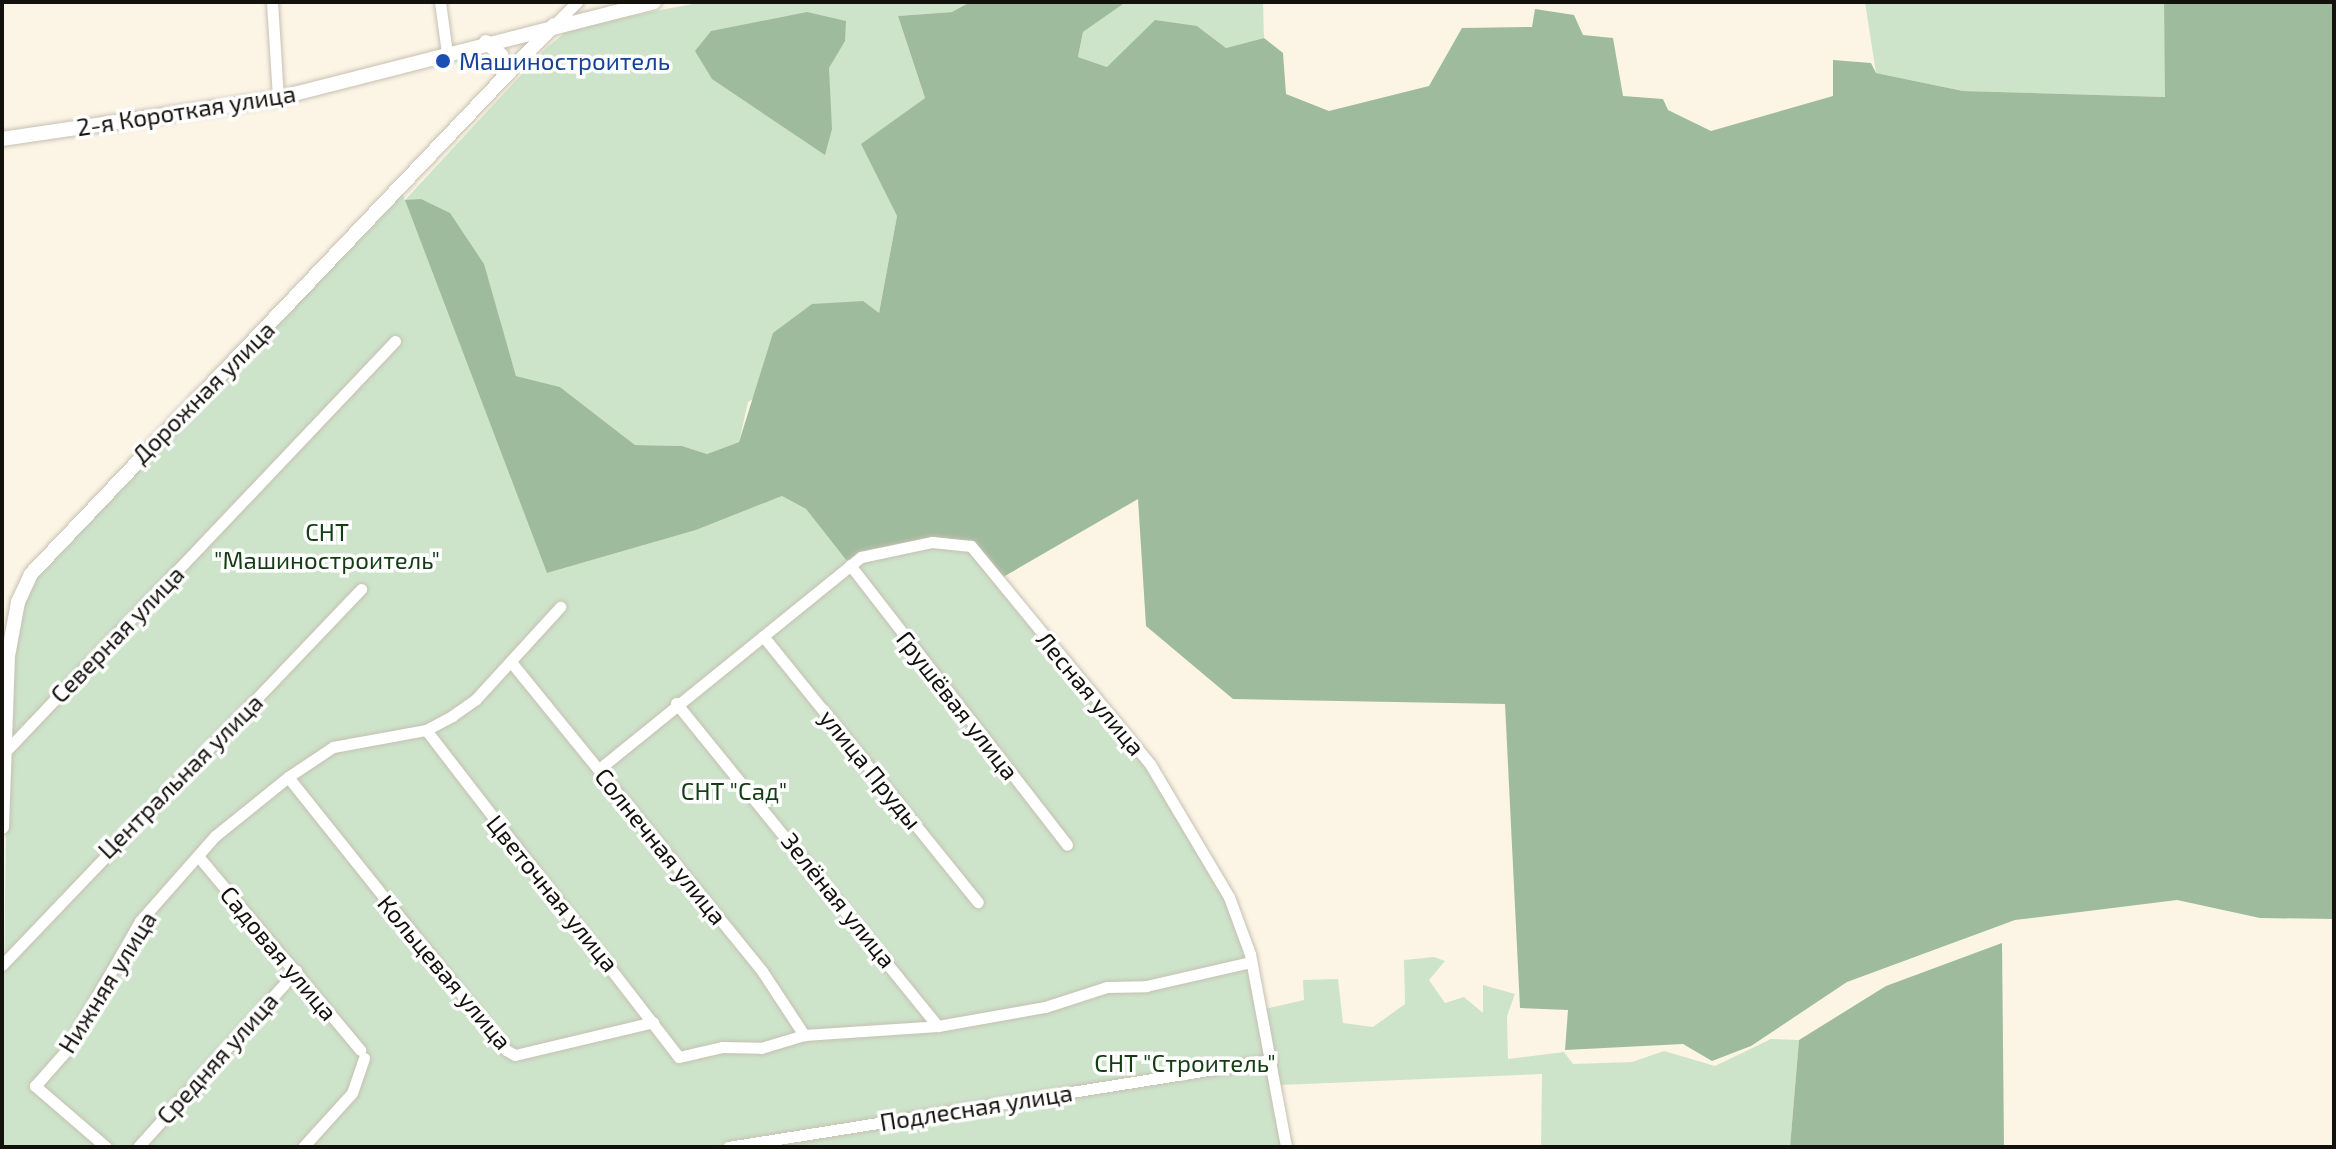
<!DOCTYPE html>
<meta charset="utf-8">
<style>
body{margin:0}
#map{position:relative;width:2336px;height:1149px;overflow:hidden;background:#fcf5e6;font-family:"Exo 2",sans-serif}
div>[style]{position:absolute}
.green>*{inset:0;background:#cde4cb}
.forest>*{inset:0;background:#9fbb9d}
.roads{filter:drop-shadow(0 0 2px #c6c0b1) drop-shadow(0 0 2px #c6c0b1)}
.minor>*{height:11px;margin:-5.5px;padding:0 5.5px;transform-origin:5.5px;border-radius:5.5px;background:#fff}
.tertiary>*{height:14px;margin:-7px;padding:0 7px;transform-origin:7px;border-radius:7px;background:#fff}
.dots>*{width:22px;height:22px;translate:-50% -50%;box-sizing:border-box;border:4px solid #fff;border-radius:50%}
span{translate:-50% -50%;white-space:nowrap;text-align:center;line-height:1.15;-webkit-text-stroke:7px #fff;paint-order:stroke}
.transit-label{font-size:24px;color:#164399}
.left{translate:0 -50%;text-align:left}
.street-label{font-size:24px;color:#13110c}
.park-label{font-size:24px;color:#143d14}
.frame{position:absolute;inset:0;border:4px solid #13110c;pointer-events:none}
</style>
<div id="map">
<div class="green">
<div style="clip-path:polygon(703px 2px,970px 2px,952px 12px,898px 16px,925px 98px,862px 144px,897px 216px,879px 313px,748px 402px,739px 442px,707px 454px,682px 446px,635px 445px,560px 387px,516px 376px,483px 264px,547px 573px,696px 530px,782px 496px,806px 509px,850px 565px,891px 547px,971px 546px,1150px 764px,1202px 846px,1250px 954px,1286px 1147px,2px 1147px,8px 656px,24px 586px,401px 190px,405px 200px,546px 48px,572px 27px)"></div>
<div style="clip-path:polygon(1126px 2px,1263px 2px,1264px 38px,1226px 48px,1197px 26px,1107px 67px,1078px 57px,1083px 32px)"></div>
<div style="clip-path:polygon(1865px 2px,2164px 2px,2166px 97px,1963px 91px,1876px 73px)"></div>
<div style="clip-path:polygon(1434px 957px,1445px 961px,1429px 980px,1445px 1003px,1464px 997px,1483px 1013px,1483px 985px,1515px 994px,1507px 1016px,1508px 1059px,1564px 1052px,1573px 1064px,1632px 1062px,1664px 1051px,1715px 1066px,1771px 1039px,1799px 1040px,1790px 1147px,1541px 1147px,1542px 1074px,1281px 1085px,1288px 1147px,1265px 1009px,1304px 1000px,1303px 980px,1338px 979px,1343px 1023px,1373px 1027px,1405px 1004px,1404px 960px)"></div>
</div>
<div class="forest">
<div style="clip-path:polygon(970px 2px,1126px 2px,1083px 32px,1078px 57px,1107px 67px,1155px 20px,1197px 26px,1226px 48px,1264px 38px,1283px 53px,1286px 94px,1329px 111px,1429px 86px,1462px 28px,1532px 27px,1535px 9px,1574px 15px,1583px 35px,1613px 38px,1623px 96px,1663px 99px,1668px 110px,1711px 131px,1833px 96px,1833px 60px,1871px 63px,1876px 73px,1963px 91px,2165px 97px,2164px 2px,2334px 2px,2334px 919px,2260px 918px,2177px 900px,2015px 920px,1847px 982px,1751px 1046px,1712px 1061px,1683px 1044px,1565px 1050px,1568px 1010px,1520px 1008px,1505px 704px,1233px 699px,1146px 626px,1138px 499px,998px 580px,971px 546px,933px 542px,850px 565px,806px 509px,782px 496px,696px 530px,547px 573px,405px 200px,421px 199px,450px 213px,484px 264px,516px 376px,560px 387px,635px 445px,682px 446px,707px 454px,739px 442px,773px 333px,812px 304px,863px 301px,879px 313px,897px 216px,861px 144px,925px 98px,898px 16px,952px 12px)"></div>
<div style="clip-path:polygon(807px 12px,846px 21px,845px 41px,829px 68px,832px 129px,825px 155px,712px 79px,695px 51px,711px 31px)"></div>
<div style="clip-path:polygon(2002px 943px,2004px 1147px,1790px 1147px,1799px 1040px,1886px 986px)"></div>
</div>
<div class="roads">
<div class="minor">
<div style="left:272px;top:2px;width:96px;rotate:86.4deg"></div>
<div style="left:440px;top:2px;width:51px;rotate:82.2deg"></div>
<div style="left:554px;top:25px;width:33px;rotate:-45deg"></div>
<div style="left:850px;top:565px;width:354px;rotate:52.2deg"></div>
<div style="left:763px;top:636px;width:342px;rotate:51.1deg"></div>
<div style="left:511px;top:662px;width:398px;rotate:50.9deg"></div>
<div style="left:762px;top:971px;width:77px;rotate:56.7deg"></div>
<div style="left:676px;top:703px;width:416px;rotate:51deg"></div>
<div style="left:426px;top:730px;width:413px;rotate:52.3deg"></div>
<div style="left:679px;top:1057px;width:44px;rotate:-13.1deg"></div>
<div style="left:722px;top:1047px;width:39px;rotate:1deg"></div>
<div style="left:761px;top:1048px;width:45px;rotate:-16.8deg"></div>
<div style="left:804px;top:1035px;width:134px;rotate:-3.8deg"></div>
<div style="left:938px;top:1026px;width:109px;rotate:-10.1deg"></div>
<div style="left:1045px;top:1007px;width:65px;rotate:-17.9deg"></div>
<div style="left:1107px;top:987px;width:39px;rotate:-1deg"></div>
<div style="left:1146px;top:986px;width:108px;rotate:-12.9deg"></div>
<div style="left:4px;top:753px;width:568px;rotate:-46.5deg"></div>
<div style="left:599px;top:769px;width:337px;rotate:-39deg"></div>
<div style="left:861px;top:557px;width:73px;rotate:-11.9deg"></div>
<div style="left:932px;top:542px;width:39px;rotate:6deg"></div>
<div style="left:971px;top:546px;width:282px;rotate:50.6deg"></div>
<div style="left:1150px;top:764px;width:155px;rotate:59.3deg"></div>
<div style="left:1229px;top:897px;width:61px;rotate:69.8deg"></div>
<div style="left:1250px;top:954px;width:196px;rotate:79.4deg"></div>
<div style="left:288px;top:777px;width:349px;rotate:51.4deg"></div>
<div style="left:506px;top:1050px;width:10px;rotate:29deg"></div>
<div style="left:515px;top:1055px;width:142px;rotate:-13.4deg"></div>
<div style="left:198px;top:856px;width:253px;rotate:50.1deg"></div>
<div style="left:2px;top:965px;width:520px;rotate:-46.32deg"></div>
<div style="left:106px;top:1147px;width:94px;rotate:-139.3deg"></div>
<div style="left:35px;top:1086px;width:45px;rotate:-48.6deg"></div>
<div style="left:65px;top:1052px;width:151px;rotate:-60.2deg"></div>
<div style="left:140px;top:921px;width:113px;rotate:-48.6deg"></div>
<div style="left:215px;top:836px;width:94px;rotate:-38.9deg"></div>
<div style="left:288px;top:777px;width:54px;rotate:-33.7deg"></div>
<div style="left:333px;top:747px;width:95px;rotate:-10.4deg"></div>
<div style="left:426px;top:730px;width:30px;rotate:-28deg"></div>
<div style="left:452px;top:716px;width:29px;rotate:-35deg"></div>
<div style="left:476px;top:699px;width:125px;rotate:-47.6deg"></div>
<div style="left:138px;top:1147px;width:237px;rotate:-48.1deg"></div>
<div style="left:303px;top:1147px;width:73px;rotate:-47.8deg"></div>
<div style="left:352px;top:1093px;width:37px;rotate:-71deg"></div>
<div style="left:728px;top:1147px;width:550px;rotate:-9.1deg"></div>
</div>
<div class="tertiary">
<div style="left:486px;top:42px;width:20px;rotate:41deg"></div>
<div style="left:501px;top:55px;width:23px;rotate:83deg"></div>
<div style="left:2px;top:139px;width:279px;rotate:-8.4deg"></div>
<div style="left:278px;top:98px;width:388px;rotate:-14.3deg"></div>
<div style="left:2px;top:827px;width:171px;rotate:-88deg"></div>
<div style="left:8px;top:656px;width:55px;rotate:-79.5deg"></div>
<div style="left:18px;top:602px;width:31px;rotate:-65deg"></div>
<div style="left:31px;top:574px;width:758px;rotate:-46.39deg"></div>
</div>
</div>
<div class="dots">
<div style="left:443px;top:61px;background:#1a4fb4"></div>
</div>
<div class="transit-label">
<span class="left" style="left:459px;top:61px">Машиностроитель</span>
</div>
<div class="street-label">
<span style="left:186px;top:110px;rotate:-9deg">2-я Короткая улица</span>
<span style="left:203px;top:392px;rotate:-45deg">Дорожная улица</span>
<span style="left:117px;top:634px;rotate:-46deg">Северная улица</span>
<span style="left:1091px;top:693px;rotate:50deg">Лесная улица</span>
<span style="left:958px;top:705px;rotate:52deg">Грушёвая улица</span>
<span style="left:871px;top:769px;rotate:51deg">улица Пруды</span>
<span style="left:180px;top:776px;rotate:-45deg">Центральная улица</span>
<span style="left:661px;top:846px;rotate:51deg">Солнечная улица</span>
<span style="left:553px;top:893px;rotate:51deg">Цветочная улица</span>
<span style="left:839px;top:900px;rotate:51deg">Зелёная улица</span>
<span style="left:279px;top:953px;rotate:50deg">Садовая улица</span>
<span style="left:445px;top:972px;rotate:50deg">Кольцевая улица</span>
<span style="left:107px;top:982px;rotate:-58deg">Нижняя улица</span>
<span style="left:217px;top:1058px;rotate:-48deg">Средняя улица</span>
<span style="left:976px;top:1107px;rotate:-9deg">Подлесная улица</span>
</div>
<div class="park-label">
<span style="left:327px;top:546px">СНТ<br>"Машиностроитель"</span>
<span style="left:734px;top:791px">СНТ "Сад"</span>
<span style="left:1185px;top:1063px">СНТ "Строитель"</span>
</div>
<div class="frame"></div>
</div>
